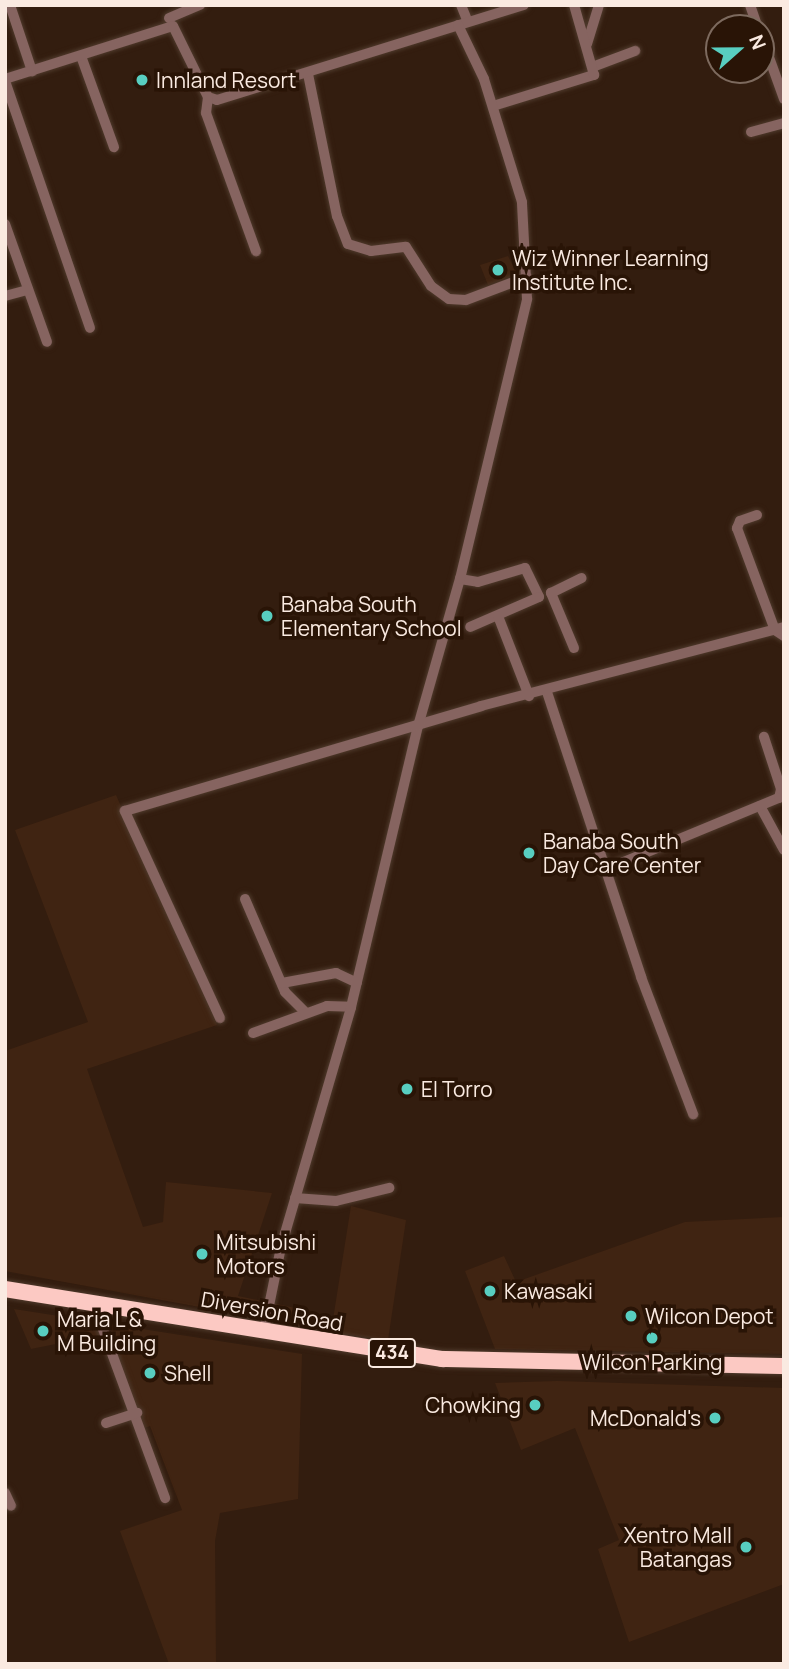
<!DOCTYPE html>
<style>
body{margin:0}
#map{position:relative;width:789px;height:1669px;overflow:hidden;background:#331d0f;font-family:Manrope,sans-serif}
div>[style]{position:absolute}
.built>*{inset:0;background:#402412}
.roads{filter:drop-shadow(0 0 2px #4f3a2c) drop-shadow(0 0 2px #4f3a2c)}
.minor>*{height:10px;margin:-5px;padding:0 5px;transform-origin:5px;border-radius:5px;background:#866460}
.highway>*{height:16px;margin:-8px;padding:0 8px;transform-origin:8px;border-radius:8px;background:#fcc9c3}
.dots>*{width:19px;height:19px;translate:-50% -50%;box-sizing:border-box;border:4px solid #291406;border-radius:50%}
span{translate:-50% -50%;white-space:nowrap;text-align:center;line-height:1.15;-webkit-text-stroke:7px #291406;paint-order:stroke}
.shield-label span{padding:2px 5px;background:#291406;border:2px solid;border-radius:5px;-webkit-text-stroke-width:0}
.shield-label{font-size:19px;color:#faeae1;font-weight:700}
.poi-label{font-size:21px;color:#faeae1}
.left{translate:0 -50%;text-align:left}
.right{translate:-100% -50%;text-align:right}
.street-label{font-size:21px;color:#faeae1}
.frame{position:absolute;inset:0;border:7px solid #faeae1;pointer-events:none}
.north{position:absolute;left:705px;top:14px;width:70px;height:70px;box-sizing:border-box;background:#291406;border:2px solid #7d6a5e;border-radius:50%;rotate:69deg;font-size:19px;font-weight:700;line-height:28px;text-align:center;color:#faeae1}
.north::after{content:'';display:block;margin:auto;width:24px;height:32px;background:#58cec0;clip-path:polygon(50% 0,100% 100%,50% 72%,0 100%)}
</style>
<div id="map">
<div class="built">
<div style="clip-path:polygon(508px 256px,517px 274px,488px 285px,480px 265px)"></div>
<div style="clip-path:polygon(116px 795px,217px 1025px,87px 1069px,143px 1227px,163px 1222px,166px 1182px,272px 1193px,238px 1296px,310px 1311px,312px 1328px,5px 1271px,5px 1051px,88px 1022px,15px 830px)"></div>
<div style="clip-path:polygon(351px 1206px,406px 1220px,388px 1340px,331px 1332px)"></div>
<div style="clip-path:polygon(784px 1217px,784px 1354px,495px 1349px,465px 1271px,504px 1256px,516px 1282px,685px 1222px)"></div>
<div style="clip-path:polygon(14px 1309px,302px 1354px,298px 1499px,220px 1513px,215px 1541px,216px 1664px,169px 1664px,120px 1531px,182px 1510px,150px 1426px,144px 1428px,105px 1334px,31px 1349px)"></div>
<div style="clip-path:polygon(557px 1381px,784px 1388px,784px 1584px,629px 1642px,598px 1549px,619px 1540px,575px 1428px,521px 1450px,495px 1383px)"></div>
</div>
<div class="roads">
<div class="minor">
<div style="left:10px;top:5px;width:70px;rotate:71.6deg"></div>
<div style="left:461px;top:5px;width:18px;rotate:68deg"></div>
<div style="left:750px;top:5px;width:24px;rotate:71deg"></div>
<div style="left:169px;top:18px;width:34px;rotate:-23deg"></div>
<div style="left:761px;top:35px;width:68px;rotate:70.2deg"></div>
<div style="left:587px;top:44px;width:41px;rotate:-72.9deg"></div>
<div style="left:81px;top:56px;width:97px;rotate:70.1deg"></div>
<div style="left:595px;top:66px;width:43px;rotate:-20.6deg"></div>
<div style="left:308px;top:74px;width:145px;rotate:78.5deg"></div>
<div style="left:337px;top:216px;width:30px;rotate:69deg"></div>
<div style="left:348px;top:244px;width:24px;rotate:17deg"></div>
<div style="left:371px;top:251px;width:35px;rotate:-7deg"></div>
<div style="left:406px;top:247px;width:46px;rotate:57.3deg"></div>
<div style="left:431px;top:286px;width:22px;rotate:36deg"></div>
<div style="left:449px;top:299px;width:17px;rotate:3deg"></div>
<div style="left:466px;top:300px;width:65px;rotate:-20.7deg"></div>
<div style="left:5px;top:79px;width:176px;rotate:-17.5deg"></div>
<div style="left:173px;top:26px;width:79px;rotate:63.8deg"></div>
<div style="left:208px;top:97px;width:9px;rotate:18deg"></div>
<div style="left:217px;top:100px;width:321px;rotate:-17.2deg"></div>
<div style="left:5px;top:81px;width:261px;rotate:71deg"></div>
<div style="left:208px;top:97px;width:16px;rotate:97deg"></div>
<div style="left:206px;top:113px;width:147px;rotate:70.1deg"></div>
<div style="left:493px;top:106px;width:106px;rotate:-17.1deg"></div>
<div style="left:594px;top:75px;width:73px;rotate:-105.9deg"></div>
<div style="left:751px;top:132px;width:34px;rotate:-15deg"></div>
<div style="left:5px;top:224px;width:125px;rotate:70.4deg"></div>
<div style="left:5px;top:296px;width:24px;rotate:-15deg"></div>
<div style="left:757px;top:515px;width:18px;rotate:161deg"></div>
<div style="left:740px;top:521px;width:8px;rotate:113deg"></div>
<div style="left:737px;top:528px;width:109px;rotate:69.6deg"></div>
<div style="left:775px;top:630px;width:11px;rotate:34deg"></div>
<div style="left:460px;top:579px;width:18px;rotate:9deg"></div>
<div style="left:478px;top:582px;width:49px;rotate:-16.6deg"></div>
<div style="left:525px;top:568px;width:32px;rotate:64deg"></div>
<div style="left:539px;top:597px;width:75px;rotate:156.5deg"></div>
<div style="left:498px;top:616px;width:86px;rotate:68.8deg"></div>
<div style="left:574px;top:648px;width:60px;rotate:-112.7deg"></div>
<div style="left:551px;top:593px;width:34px;rotate:-26deg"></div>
<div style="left:547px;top:692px;width:300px;rotate:71.7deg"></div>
<div style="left:641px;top:977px;width:147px;rotate:69.2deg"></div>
<div style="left:760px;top:806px;width:50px;rotate:61.4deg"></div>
<div style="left:604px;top:870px;width:189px;rotate:-22.4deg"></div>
<div style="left:779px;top:798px;width:9px;rotate:-77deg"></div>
<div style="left:781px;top:789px;width:55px;rotate:-108.1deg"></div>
<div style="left:245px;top:899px;width:101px;rotate:66.7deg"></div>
<div style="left:285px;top:992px;width:28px;rotate:45deg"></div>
<div style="left:282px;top:983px;width:55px;rotate:-10.5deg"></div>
<div style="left:336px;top:973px;width:23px;rotate:25deg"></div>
<div style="left:220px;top:1018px;width:228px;rotate:-114.7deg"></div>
<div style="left:125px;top:811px;width:371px;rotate:-16.4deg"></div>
<div style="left:481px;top:706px;width:313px;rotate:-14.6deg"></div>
<div style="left:253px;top:1033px;width:79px;rotate:-20deg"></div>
<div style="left:327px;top:1006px;width:24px;rotate:2deg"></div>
<div style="left:295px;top:1198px;width:41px;rotate:4.2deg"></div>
<div style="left:336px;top:1201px;width:55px;rotate:-13.8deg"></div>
<div style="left:93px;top:1302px;width:209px;rotate:69.8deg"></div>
<div style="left:264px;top:1330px;width:85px;rotate:-78.4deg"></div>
<div style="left:281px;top:1247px;width:250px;rotate:-73.7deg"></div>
<div style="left:351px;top:1007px;width:289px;rotate:-76.6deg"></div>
<div style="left:418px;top:726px;width:153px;rotate:-74.1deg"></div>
<div style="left:460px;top:579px;width:288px;rotate:-76.5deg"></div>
<div style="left:527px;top:299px;width:97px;rotate:-93deg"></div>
<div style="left:522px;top:202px;width:129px;rotate:-107.2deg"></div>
<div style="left:484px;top:79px;width:60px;rotate:-115.7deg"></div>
<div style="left:106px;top:1423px;width:33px;rotate:-18deg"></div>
<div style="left:5px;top:1493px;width:14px;rotate:65deg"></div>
</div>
<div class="highway">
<div style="left:5px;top:1289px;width:443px;rotate:9.1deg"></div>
<div style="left:442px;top:1359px;width:342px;rotate:1.2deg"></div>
</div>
</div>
<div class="dots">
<div style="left:142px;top:80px;background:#58cec0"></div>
<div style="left:498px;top:270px;background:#58cec0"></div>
<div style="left:267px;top:616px;background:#58cec0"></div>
<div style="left:529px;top:853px;background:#58cec0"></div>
<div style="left:407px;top:1089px;background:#58cec0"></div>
<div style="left:202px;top:1254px;background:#58cec0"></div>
<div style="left:490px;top:1291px;background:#58cec0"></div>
<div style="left:631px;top:1316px;background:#58cec0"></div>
<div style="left:43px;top:1331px;background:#58cec0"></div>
<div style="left:652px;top:1338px;background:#58cec0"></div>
<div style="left:150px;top:1373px;background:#58cec0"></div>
<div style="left:535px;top:1405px;background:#58cec0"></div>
<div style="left:715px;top:1418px;background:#58cec0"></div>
<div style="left:746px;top:1547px;background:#58cec0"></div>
</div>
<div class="shield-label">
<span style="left:392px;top:1353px">434</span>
</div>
<div class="poi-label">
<span class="left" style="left:156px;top:80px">Innland Resort</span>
<span class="left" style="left:512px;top:270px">Wiz Winner Learning<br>Institute Inc.</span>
<span class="left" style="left:281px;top:616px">Banaba South<br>Elementary School</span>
<span class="left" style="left:543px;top:853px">Banaba South<br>Day Care Center</span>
<span class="left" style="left:421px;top:1089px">El Torro</span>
<span class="left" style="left:216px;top:1254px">Mitsubishi<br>Motors</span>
<span class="left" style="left:504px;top:1291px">Kawasaki</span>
<span class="left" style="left:645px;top:1316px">Wilcon Depot</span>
<span class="left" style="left:57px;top:1331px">Maria L &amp;<br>M Building</span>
<span style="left:652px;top:1362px">Wilcon Parking</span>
<span class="left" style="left:164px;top:1373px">Shell</span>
<span class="right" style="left:521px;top:1405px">Chowking</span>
<span class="right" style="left:701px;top:1418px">McDonald's</span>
<span class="right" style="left:732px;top:1547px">Xentro Mall<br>Batangas</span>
</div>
<div class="street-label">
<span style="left:272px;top:1311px;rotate:10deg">Diversion Road</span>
</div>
<div class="frame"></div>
<div class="north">N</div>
</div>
